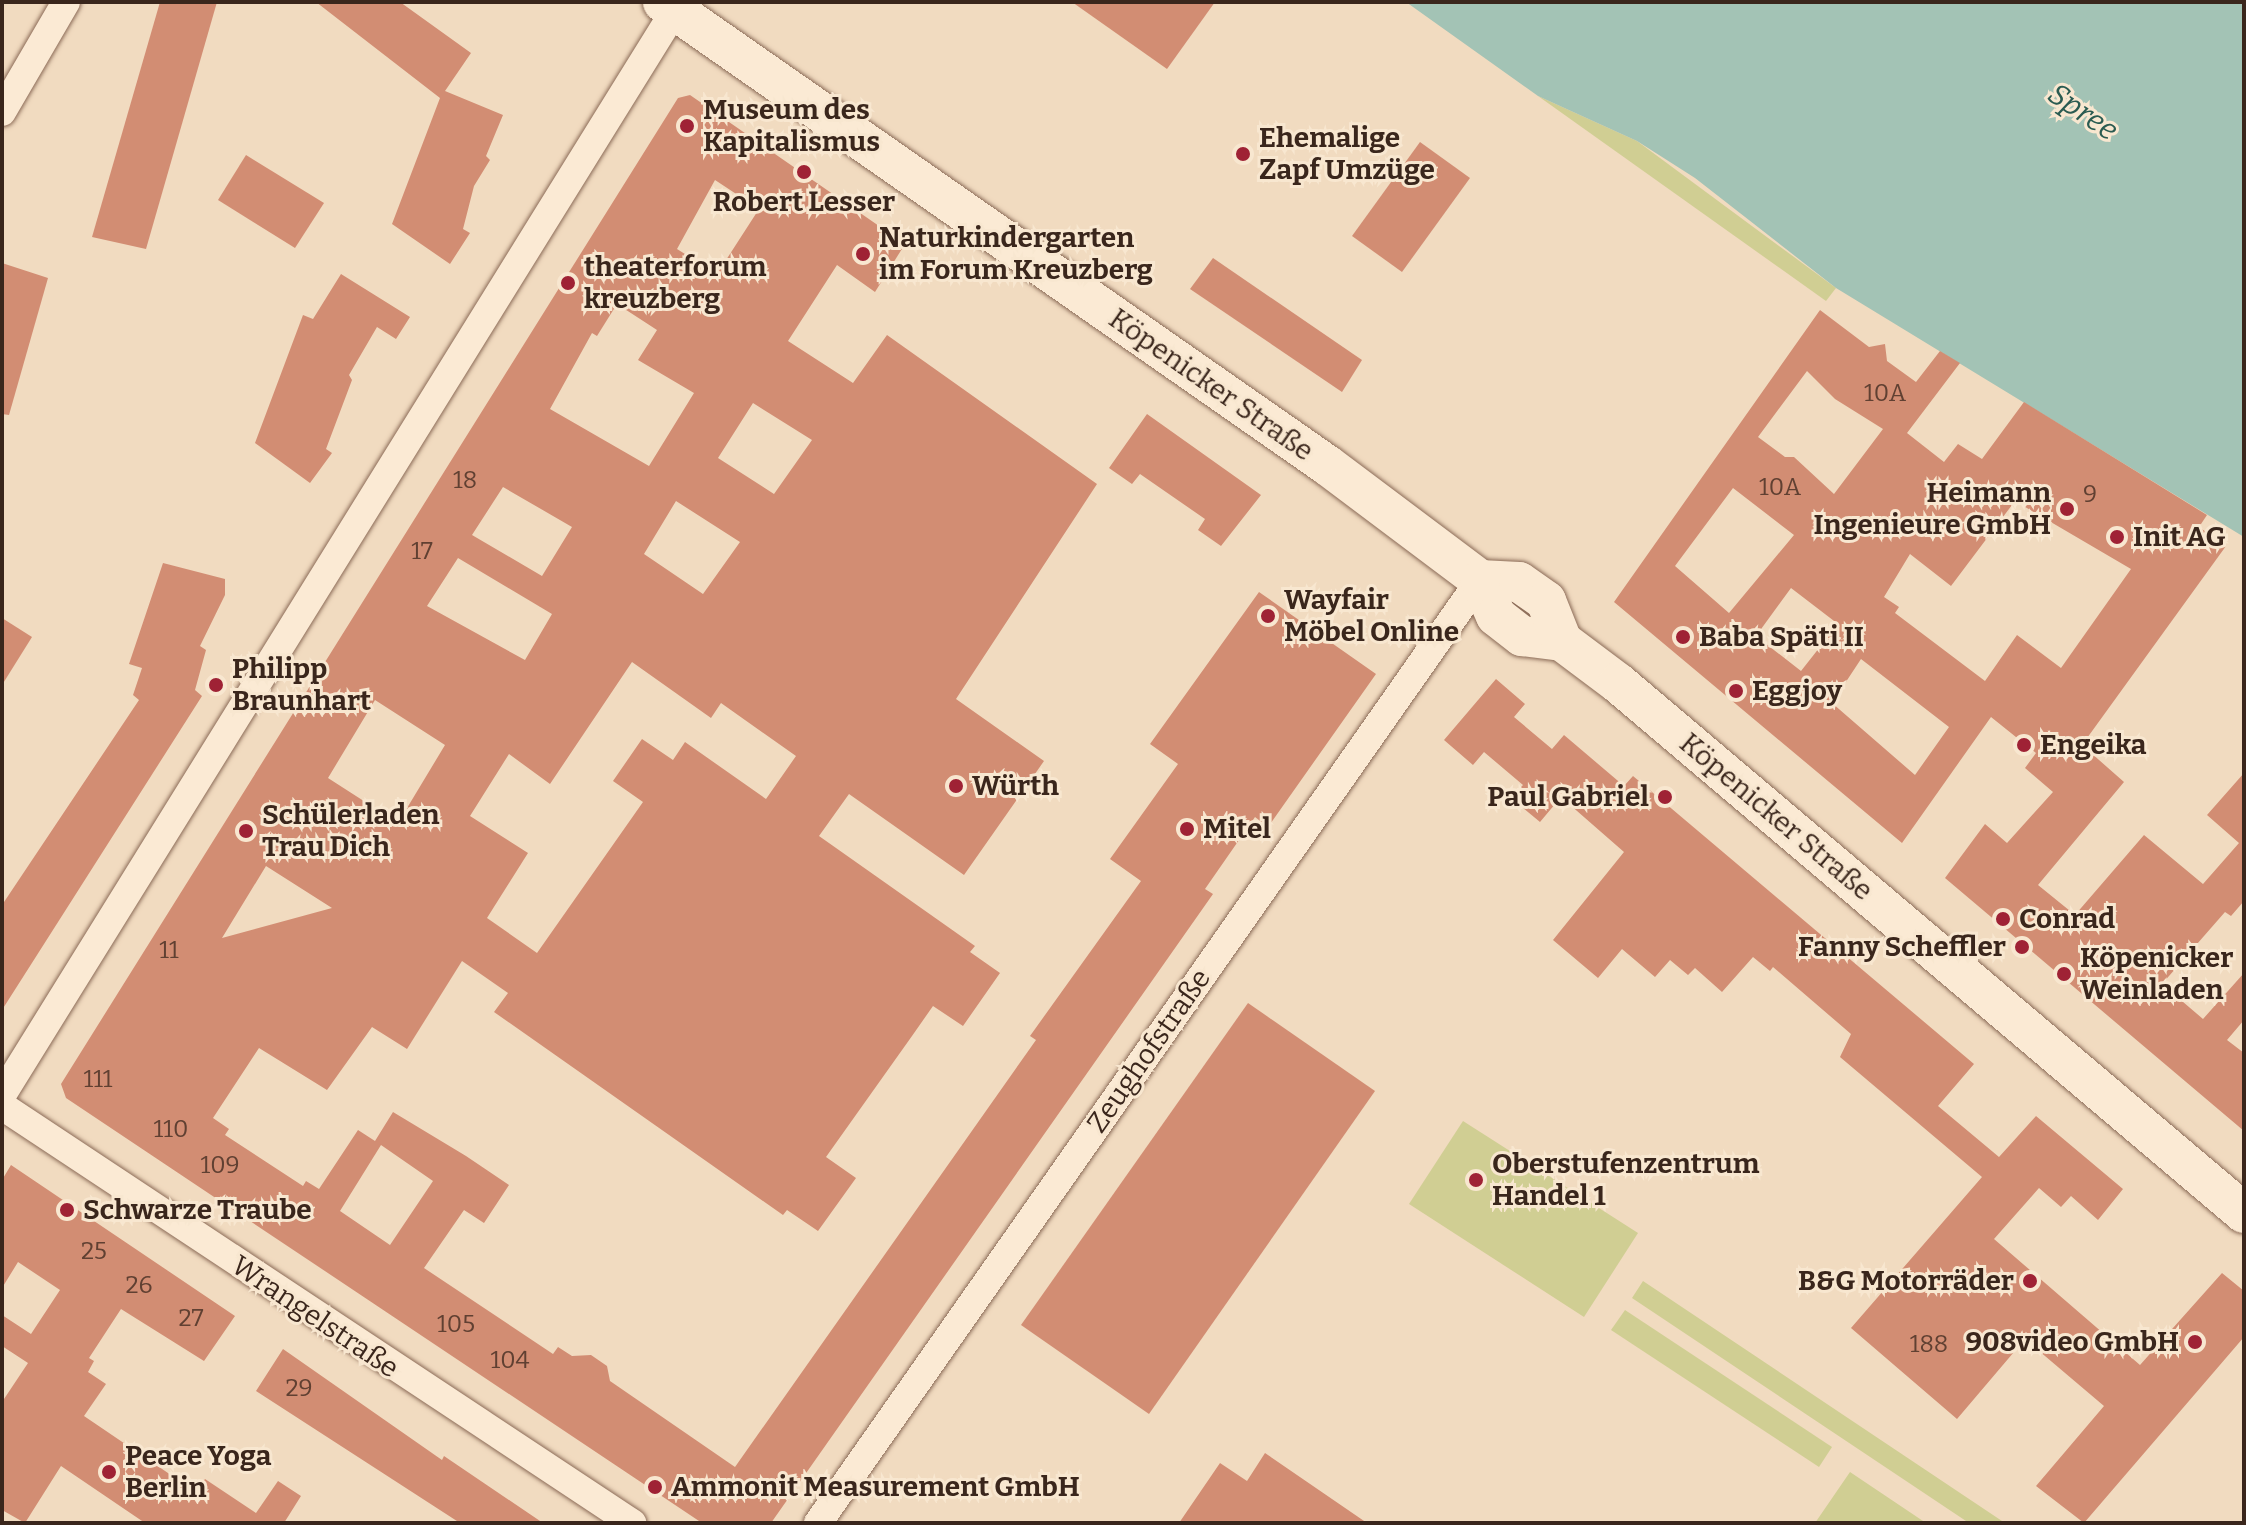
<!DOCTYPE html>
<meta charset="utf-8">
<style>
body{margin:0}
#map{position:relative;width:2246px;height:1525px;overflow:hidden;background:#f1dbc0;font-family:Bitter,serif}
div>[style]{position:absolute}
.green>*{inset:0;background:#d0ce93}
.water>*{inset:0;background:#a3c3b5}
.building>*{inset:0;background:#d28d73}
.roads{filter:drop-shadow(0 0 2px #8b6b57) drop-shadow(0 0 2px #8b6b57)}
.minor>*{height:28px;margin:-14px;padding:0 14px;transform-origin:14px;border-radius:14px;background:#fbead4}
.secondary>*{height:40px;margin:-20px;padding:0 20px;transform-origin:20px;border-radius:20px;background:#fbead4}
.dots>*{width:22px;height:22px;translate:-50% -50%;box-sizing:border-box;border:4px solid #f8e7d0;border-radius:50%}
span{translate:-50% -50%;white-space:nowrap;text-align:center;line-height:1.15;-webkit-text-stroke:6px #f8e7d0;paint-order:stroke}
.number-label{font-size:24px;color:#604032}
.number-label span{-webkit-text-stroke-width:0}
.poi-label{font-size:28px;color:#3a261c;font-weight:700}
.left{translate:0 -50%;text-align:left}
.right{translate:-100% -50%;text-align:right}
.street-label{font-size:28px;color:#3a261c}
.water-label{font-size:30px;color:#2a5b51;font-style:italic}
.frame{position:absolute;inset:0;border:4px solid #3a261c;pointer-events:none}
</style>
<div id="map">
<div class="green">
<div style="clip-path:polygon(1538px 96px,1637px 141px,1836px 288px,1826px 301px)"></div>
<div style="clip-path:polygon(1463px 1121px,1638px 1233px,1584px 1317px,1409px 1204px)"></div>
<div style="clip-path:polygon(1643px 1281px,2005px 1523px,2006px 1523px,1969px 1523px,1632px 1298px)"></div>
<div style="clip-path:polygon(1625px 1310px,1832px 1447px,1819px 1467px,1611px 1330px)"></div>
<div style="clip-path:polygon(1850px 1472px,1926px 1523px,1927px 1523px,1815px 1523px)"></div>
</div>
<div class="water">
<div style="clip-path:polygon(1406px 2px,2244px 2px,2244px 537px,1836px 288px,1695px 178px,1637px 141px,1538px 96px)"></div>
</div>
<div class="building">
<div style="clip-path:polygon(160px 2px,217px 2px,146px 249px,92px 237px)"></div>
<div style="clip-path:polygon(316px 2px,400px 2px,471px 53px,445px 91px,503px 115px,486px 156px,490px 160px,474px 186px,463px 229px,470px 233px,450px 264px,392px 224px,440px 98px)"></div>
<div style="clip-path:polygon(1072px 2px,1215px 2px,1167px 69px)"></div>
<div style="clip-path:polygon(evenodd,690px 95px,905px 244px,875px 292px,837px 265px,788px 341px,853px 383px,887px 335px,1097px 484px,956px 699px,1044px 761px,964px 875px,849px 794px,819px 836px,975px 946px,970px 952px,1000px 973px,963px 1026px,933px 1006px,912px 1036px,826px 1157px,856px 1178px,818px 1231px,787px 1210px,783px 1215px,494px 1012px,508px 993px,462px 961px,407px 1049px,372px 1027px,327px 1090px,259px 1048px,213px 1118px,229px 1129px,225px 1135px,303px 1186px,306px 1181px,319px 1189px,358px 1130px,375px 1141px,393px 1112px,466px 1156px,509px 1185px,484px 1223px,464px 1210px,424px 1268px,553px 1354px,558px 1347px,572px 1356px,591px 1355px,607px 1366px,610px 1381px,735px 1467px,1036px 1040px,1030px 1036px,1141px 881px,1110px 859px,1178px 764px,1150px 744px,1259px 592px,1376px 674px,1268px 827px,1255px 817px,1205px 889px,1213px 894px,771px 1523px,702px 1523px,66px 1098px,61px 1084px,678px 98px,690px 95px,715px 180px,759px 209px,717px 274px,677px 249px,715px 180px,690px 95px,617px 304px,657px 330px,638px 360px,694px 393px,649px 466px,550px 409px,592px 333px,597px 336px,617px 304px,690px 95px,753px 403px,812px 440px,774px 494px,718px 458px,753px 403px,690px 95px,503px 487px,572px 527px,542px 576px,472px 535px,503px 487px,690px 95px,676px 501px,740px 542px,703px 594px,644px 554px,676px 501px,690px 95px,458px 558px,552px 614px,525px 660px,427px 606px,458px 558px,690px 95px,632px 662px,711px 718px,721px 703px,796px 756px,766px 799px,685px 742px,673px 760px,642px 739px,613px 781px,643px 802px,537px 953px,487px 918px,528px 853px,470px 816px,509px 754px,550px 784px,632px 662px,690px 95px,375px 700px,445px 745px,398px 823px,328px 778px,375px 700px,690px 95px,266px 866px,332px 908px,222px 938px,266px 866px,690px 95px,381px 1145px,433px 1181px,390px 1245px,340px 1211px,381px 1145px)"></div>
<div style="clip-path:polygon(1420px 142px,1470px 178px,1402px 272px,1352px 236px)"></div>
<div style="clip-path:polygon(246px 155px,324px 203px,295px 248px,218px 200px)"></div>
<div style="clip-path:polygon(1213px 258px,1362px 360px,1342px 392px,1190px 289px)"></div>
<div style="clip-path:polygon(2px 263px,48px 278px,9px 415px,2px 414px)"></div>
<div style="clip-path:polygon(341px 274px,410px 317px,396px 339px,377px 327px,349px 375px,352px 380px,326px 449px,332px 453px,310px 483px,255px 443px,303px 315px,313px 319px)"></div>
<div style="clip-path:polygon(evenodd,1820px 310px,1869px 347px,1885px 344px,1887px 361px,1916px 382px,1940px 351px,1960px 363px,1907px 433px,1944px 462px,1958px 444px,1982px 459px,2024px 402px,2207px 515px,2199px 527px,2226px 546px,2082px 745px,2124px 782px,2038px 885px,2075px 915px,2144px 835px,2203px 884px,2239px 843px,2207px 815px,2244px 773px,2244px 901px,2231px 916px,2225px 912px,2162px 984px,2203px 1019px,2244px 973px,2244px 1020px,2227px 1040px,2244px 1053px,2244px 1131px,1945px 878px,1985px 824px,2007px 843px,2053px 792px,2025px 768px,2036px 753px,1991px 717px,1902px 843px,1614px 602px,1820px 310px,1807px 371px,1835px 399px,1883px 429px,1834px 494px,1794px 457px,1785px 457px,1758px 437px,1807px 371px,1820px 310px,1733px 488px,1794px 535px,1729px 613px,1675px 566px,1733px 488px,1820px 310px,2015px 501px,2131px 569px,2061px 668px,2017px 635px,1985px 681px,1895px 613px,1899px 607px,1884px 597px,1910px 554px,1951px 586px,2015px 501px,1820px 310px,1791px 588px,1838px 624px,1801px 671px,1756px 636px,1791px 588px,1820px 310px,1861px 659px,1949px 727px,1915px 775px,1832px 703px,1861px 659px)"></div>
<div style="clip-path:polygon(1147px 414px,1261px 495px,1221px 546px,1198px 530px,1205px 519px,1140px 474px,1132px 484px,1109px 468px)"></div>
<div style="clip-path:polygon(163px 563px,225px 579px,225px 595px,200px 646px,206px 650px,195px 690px,202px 696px,2px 1010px,2px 905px,139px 700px,133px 695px,142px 668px,129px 664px)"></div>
<div style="clip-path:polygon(2px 618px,32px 637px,2px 685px)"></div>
<div style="clip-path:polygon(1496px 679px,1525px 704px,1514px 717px,1552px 749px,1564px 735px,1624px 786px,1633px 776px,1974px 1064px,1938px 1106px,1999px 1157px,2036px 1116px,2123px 1189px,2098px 1220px,2071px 1196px,2061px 1207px,2039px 1188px,1994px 1239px,2140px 1365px,2222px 1273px,2244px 1291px,2244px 1337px,2084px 1523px,2036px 1486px,2104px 1406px,2025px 1339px,1957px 1419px,1851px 1328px,1982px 1177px,1840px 1057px,1851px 1034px,1773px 967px,1770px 971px,1753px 957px,1722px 992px,1695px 968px,1688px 975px,1670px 960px,1655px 977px,1622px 949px,1598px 978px,1553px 940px,1624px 852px,1561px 797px,1540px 822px,1511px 798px,1523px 785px,1484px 752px,1473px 765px,1444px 740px)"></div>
<div style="clip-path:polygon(1248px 1003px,1375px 1091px,1149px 1414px,1021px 1325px)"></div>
<div style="clip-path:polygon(11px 1165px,235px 1316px,204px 1361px,121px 1309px,89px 1358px,94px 1361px,88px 1372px,106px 1384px,84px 1416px,196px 1492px,205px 1479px,256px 1513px,278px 1481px,301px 1496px,284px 1523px,145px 1523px,61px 1466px,25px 1523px,2px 1510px,2px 1402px,28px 1363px,2px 1346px,2px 1315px,31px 1334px,60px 1290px,18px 1262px,2px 1288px,2px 1180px)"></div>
<div style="clip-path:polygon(283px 1349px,442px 1460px,444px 1456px,543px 1523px,460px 1523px,256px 1391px)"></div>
<div style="clip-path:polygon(1265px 1453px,1367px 1523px,1179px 1523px,1220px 1463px,1247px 1481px)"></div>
</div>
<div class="roads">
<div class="minor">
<div style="left:2px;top:112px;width:127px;rotate:-59.8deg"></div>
<div style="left:2px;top:1095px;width:1277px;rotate:-58.19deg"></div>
<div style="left:2px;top:1106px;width:756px;rotate:33.5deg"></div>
<div style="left:818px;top:1523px;width:1152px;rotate:-54.93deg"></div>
</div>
<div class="secondary">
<div style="left:663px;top:2px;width:809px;rotate:34.89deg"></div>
<div style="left:1327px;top:465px;width:191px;rotate:36.9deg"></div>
<div style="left:1480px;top:580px;width:39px;rotate:66deg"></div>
<div style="left:1496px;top:616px;width:33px;rotate:38deg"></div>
<div style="left:1522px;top:636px;width:40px;rotate:7.1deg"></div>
<div style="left:1562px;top:641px;width:70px;rotate:36.9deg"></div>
<div style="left:1618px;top:683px;width:820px;rotate:40.25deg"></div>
<div style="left:1480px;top:580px;width:39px;rotate:3deg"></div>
<div style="left:1519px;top:582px;width:33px;rotate:35deg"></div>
<div style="left:1546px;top:601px;width:43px;rotate:68.2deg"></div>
</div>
</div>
<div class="dots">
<div style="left:687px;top:126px;background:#9f2235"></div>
<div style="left:1243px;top:154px;background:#9f2235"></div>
<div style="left:804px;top:172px;background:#9f2235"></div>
<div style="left:863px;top:254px;background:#9f2235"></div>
<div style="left:568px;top:283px;background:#9f2235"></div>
<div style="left:2067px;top:509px;background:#9f2235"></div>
<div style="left:2117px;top:537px;background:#9f2235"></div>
<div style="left:1268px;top:616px;background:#9f2235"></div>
<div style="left:1683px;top:637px;background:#9f2235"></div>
<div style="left:216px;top:685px;background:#9f2235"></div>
<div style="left:1736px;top:691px;background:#9f2235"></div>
<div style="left:2024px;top:745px;background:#9f2235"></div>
<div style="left:956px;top:786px;background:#9f2235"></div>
<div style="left:1665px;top:797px;background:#9f2235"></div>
<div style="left:1187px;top:829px;background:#9f2235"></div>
<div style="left:246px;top:831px;background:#9f2235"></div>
<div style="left:2003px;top:919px;background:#9f2235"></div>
<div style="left:2022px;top:947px;background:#9f2235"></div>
<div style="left:2064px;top:974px;background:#9f2235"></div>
<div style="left:1476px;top:1180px;background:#9f2235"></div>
<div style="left:67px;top:1210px;background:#9f2235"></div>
<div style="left:2030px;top:1281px;background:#9f2235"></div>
<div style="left:2195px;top:1342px;background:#9f2235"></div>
<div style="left:109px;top:1472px;background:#9f2235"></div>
<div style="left:655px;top:1487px;background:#9f2235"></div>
</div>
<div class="number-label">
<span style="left:1885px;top:394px">10A</span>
<span style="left:465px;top:481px">18</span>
<span style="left:1780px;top:488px">10A</span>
<span style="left:2090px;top:495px">9</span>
<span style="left:422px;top:552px">17</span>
<span style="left:169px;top:951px">11</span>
<span style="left:98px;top:1080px">111</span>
<span style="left:171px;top:1130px">110</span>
<span style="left:220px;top:1166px">109</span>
<span style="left:94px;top:1252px">25</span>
<span style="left:139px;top:1286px">26</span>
<span style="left:191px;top:1319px">27</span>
<span style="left:456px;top:1325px">105</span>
<span style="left:1929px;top:1345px">188</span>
<span style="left:510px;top:1361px">104</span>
<span style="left:299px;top:1389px">29</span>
</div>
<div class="poi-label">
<span class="left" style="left:703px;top:126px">Museum des<br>Kapitalismus</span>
<span class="left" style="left:1259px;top:154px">Ehemalige<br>Zapf Umzüge</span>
<span style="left:804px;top:202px">Robert Lesser</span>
<span class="left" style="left:879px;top:254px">Naturkindergarten<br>im Forum Kreuzberg</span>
<span class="left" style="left:584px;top:283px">theaterforum<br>kreuzberg</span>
<span class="right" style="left:2051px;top:509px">Heimann<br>Ingenieure GmbH</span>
<span class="left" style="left:2133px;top:537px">Init AG</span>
<span class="left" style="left:1284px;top:616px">Wayfair<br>Möbel Online</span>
<span class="left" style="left:1699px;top:637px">Baba Späti II</span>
<span class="left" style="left:232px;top:685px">Philipp<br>Braunhart</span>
<span class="left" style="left:1752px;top:691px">Eggjoy</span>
<span class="left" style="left:2040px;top:745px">Engeika</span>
<span class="left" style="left:972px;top:786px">Würth</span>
<span class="right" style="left:1649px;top:797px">Paul Gabriel</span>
<span class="left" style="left:262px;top:831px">Schülerladen<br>Trau Dich</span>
<span class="left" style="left:1203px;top:829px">Mitel</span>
<span class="left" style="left:2019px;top:919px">Conrad</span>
<span class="right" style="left:2006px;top:947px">Fanny Scheffler</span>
<span class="left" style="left:2080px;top:974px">Köpenicker<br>Weinladen</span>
<span class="left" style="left:1492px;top:1180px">Oberstufenzentrum<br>Handel 1</span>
<span class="left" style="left:83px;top:1210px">Schwarze Traube</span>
<span class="right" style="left:2014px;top:1281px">B&amp;G Motorräder</span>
<span class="right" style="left:2179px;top:1342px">908video GmbH</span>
<span class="left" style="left:125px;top:1472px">Peace Yoga<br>Berlin</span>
<span class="left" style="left:671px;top:1487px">Ammonit Measurement GmbH</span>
</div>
<div class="street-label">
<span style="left:1211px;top:385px;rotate:35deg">Köpenicker Straße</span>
<span style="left:1776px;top:817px;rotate:40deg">Köpenicker Straße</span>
<span style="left:1149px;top:1051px;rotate:-55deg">Zeughofstraße</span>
<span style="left:315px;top:1317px;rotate:34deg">Wrangelstraße</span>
</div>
<div class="water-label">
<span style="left:2083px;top:112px;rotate:34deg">Spree</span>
</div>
<div class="frame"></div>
</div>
